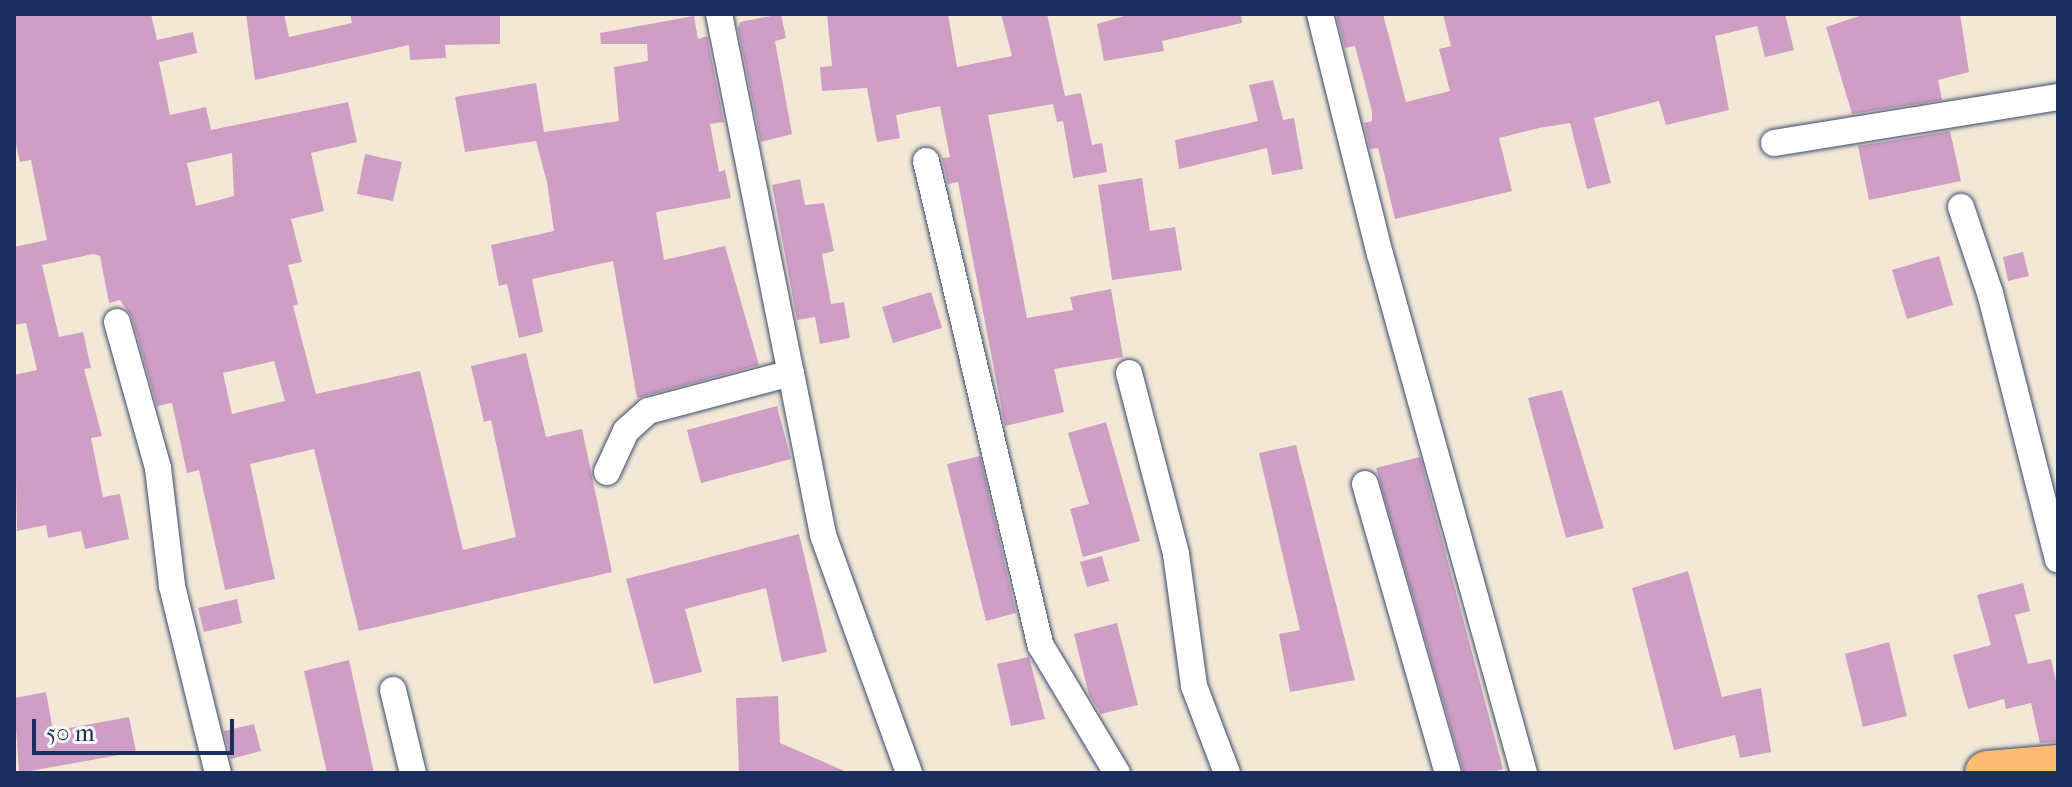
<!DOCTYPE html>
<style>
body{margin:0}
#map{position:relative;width:2072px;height:787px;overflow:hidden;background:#f3e8d6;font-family:"IM FELL French Canon",serif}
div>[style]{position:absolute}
.building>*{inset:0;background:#ce9ec5}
.roads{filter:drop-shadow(0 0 2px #3b4b70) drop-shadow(0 0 2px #3b4b70)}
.street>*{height:26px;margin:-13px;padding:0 13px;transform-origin:13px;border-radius:13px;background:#fff}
.highway>*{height:44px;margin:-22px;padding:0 22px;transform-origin:22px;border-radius:22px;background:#ffbb71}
span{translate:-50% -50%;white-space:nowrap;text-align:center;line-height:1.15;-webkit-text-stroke:7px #f6f6f2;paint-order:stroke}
.frame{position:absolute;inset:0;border:16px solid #1b2f5e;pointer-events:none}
.scale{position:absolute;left:32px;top:719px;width:202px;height:36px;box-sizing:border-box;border:4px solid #1b2f5e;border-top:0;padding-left:10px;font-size:24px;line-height:28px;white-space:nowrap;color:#1b2f5e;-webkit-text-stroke:6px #f6f6f2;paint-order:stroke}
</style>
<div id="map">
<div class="building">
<div style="clip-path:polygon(evenodd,14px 14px,151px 14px,157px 40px,193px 32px,197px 53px,159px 62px,170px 115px,206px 107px,211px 130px,348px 102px,357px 142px,311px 153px,324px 211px,291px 219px,302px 262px,288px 265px,298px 304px,293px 306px,316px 394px,420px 371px,463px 550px,516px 537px,491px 420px,484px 422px,471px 366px,526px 353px,546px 437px,582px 429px,612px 572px,359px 631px,314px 449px,250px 464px,275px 579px,225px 590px,199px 470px,187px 473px,172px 403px,157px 406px,132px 317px,120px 300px,109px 303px,100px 256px,93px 254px,42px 265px,59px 337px,83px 332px,91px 368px,84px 369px,102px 436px,91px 438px,103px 497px,120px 494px,129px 539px,85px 549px,81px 531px,48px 538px,46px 525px,17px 531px,14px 375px,37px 370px,26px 323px,14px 325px,14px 247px,47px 240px,31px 160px,20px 162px,14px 136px,14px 14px,232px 153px,234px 196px,196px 206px,187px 163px,232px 153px,14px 14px,274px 361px,285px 401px,232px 414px,223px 373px,274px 361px)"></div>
<div style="clip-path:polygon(246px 14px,284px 14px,289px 37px,352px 23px,350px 14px,500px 14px,500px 44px,445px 45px,446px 58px,410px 60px,409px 45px,255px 80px)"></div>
<div style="clip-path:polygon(781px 14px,786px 38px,775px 41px,792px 134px,761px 142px,738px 29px,740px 22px)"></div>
<div style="clip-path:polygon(827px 14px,948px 14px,957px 67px,1012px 56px,1001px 14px,1047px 14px,1065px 96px,1081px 93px,1092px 145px,1102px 143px,1107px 172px,1073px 178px,1063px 121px,1057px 122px,1053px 104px,988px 115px,1027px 318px,1073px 310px,1070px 297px,1111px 289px,1123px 357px,1054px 369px,1064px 412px,1005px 426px,958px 182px,948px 184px,942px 158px,950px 157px,940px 106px,896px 115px,900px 138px,877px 142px,867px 88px,822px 91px,820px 67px,832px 66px)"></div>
<div style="clip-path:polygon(1131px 14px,1241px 14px,1242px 23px,1162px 41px,1164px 51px,1104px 61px,1097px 24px)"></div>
<div style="clip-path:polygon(1336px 14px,1383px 14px,1406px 102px,1450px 91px,1439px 49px,1451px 46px,1443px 14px,1785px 14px,1794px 50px,1765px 57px,1757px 26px,1715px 36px,1729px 110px,1666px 125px,1659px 101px,1594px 118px,1611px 183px,1587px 189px,1570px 123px,1539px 128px,1499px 138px,1512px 191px,1395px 219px,1378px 148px,1370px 149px,1364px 123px,1372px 121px,1372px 111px,1355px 46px,1345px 48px)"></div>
<div style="clip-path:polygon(1865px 14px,1960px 14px,1969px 72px,1938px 80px,1942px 100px,1852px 114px,1826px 27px)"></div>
<div style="clip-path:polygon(694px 16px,698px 39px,707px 36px,724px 122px,710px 124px,719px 172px,725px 170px,731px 198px,656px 212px,664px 260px,725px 246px,759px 365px,637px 398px,613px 261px,532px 279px,543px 332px,519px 338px,507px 284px,499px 286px,491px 245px,554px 231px,547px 182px,536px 141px,465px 152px,455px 97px,536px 83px,544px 132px,619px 121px,614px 67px,648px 61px,647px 44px,601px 44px,600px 33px)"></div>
<div style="clip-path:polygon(1273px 80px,1283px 120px,1294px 118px,1303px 169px,1272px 175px,1267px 148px,1179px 169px,1175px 140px,1258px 121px,1249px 85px)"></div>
<div style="clip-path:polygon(1950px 131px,1961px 181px,1869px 200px,1858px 146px)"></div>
<div style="clip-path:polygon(365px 154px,402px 162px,393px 201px,357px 194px)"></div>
<div style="clip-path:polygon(1142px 178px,1150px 231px,1175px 227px,1182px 270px,1112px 280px,1098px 185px)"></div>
<div style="clip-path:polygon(800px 179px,805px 205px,824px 203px,834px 251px,822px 254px,831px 304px,844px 302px,850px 338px,820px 344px,815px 317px,797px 320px,772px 185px)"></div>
<div style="clip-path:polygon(2023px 252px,2029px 276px,2008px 281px,2003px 257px)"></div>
<div style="clip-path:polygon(1939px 256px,1953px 305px,1907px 319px,1892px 270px)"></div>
<div style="clip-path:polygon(931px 292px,942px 328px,893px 343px,882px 307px)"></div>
<div style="clip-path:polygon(1562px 390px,1604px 528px,1566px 538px,1528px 398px)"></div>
<div style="clip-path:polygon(777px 406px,791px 459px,701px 483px,687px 430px)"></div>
<div style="clip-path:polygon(1106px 422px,1140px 541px,1083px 557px,1070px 509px,1089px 504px,1068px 433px)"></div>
<div style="clip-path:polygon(1296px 445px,1355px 680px,1290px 692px,1279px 634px,1300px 630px,1259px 453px)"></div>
<div style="clip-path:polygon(980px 456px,1016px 613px,986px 621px,947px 464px)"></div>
<div style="clip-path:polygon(1420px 457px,1503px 769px,1489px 773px,1464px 773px,1376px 468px)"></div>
<div style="clip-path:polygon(799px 534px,827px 652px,782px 662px,766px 588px,685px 609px,702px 672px,654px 684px,626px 579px)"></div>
<div style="clip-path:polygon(1102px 556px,1109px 581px,1087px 587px,1080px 562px)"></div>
<div style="clip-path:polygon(1688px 571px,1722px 697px,1761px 688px,1771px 752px,1740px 758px,1735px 735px,1674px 750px,1632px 588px)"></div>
<div style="clip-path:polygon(2023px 583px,2030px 611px,2015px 615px,2028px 664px,2051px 659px,2058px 690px,2058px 742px,2040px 743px,2031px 703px,2006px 709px,2004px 699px,1968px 709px,1953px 655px,1991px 645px,1977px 595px)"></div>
<div style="clip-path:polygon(237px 599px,242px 623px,204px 632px,198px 608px)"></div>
<div style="clip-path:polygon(1117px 623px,1138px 705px,1101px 714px,1089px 695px,1074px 634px)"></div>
<div style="clip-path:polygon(1889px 642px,1907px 716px,1863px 727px,1845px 654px)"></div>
<div style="clip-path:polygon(1029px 657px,1045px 719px,1011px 726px,997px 664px)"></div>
<div style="clip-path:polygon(349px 660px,374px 773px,327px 773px,304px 671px)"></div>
<div style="clip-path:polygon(46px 692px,53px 731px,129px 717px,136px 752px,19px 773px,14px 698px)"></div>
<div style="clip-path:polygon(778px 696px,780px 743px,849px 773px,739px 773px,736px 698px)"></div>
<div style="clip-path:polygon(254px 724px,261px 751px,231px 759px,224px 731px)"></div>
</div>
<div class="roads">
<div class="street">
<div style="left:719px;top:14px;width:366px;rotate:78.7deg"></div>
<div style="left:1320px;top:14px;width:247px;rotate:76deg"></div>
<div style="left:1380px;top:254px;width:539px;rotate:74.49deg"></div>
<div style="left:1774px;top:143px;width:288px;rotate:-9.2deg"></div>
<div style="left:926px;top:161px;width:498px;rotate:76.7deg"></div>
<div style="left:1041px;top:646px;width:148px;rotate:59.1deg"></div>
<div style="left:1961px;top:207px;width:91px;rotate:71.4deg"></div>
<div style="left:1990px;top:293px;width:275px;rotate:75.7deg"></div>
<div style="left:117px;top:322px;width:152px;rotate:74.3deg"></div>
<div style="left:158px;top:468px;width:119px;rotate:83.2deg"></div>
<div style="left:172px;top:586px;width:193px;rotate:76.2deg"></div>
<div style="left:1129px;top:373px;width:187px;rotate:75.4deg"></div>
<div style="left:1176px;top:554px;width:133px;rotate:82.2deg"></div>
<div style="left:1194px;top:686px;width:93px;rotate:69.2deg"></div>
<div style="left:607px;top:472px;width:45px;rotate:-65.1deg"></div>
<div style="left:626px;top:431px;width:30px;rotate:-42deg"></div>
<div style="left:648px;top:411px;width:148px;rotate:-14.9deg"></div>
<div style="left:791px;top:373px;width:165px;rotate:78.8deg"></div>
<div style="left:823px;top:535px;width:253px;rotate:70.1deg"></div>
<div style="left:1365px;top:484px;width:301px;rotate:74deg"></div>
<div style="left:393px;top:690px;width:85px;rotate:76.5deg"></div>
</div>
<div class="highway">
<div style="left:1987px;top:773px;width:71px;rotate:-4.8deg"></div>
</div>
</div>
<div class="frame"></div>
<div class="scale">50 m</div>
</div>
